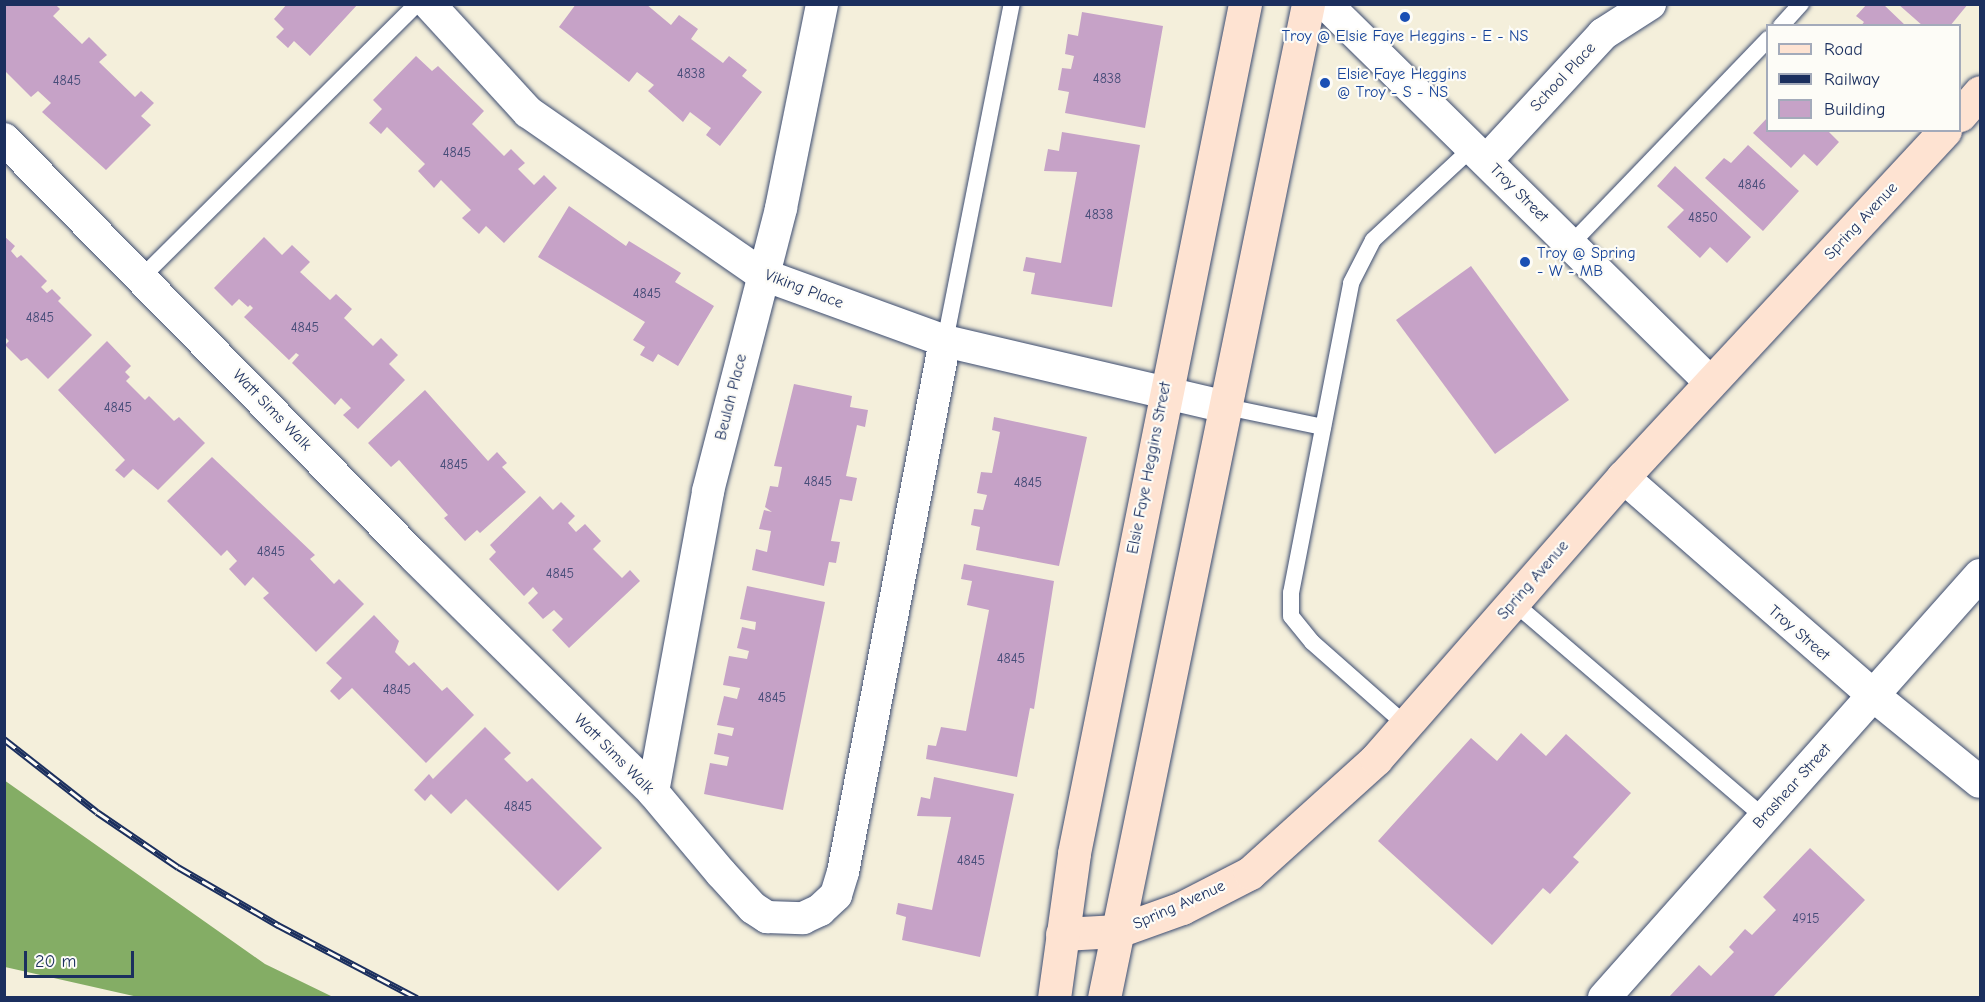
<!DOCTYPE html>
<style>
body{margin:0}
#map{position:relative;width:1985px;height:1002px;overflow:hidden;background:#f4efdb;font-family:"Comic Neue",sans-serif}
div>[style]{position:absolute}
.forest>*{inset:0;background:#84ad65}
.building>*{inset:0;background:#c6a2c7}
.roads{filter:drop-shadow(0 0 2px #3c4c71) drop-shadow(0 0 2px #3c4c71)}
.lane>*{height:16px;margin:-8px;padding:0 8px;transform-origin:8px;border-radius:8px;background:#fff}
.street>*{height:32px;margin:-16px;padding:0 16px;transform-origin:16px;border-radius:16px;background:#fff}
.secondary>*{height:33px;margin:-16.5px;padding:0 16.5px;transform-origin:16.5px;border-radius:16.5px;background:#fee3d2}
.rail>*{height:7px;margin-top:-3.5px;transform-origin:0;background:repeating-linear-gradient(90deg,#fdfcf7 0 14px,#1b2f5e 0 28px);box-sizing:border-box;border-block:2px solid #1b2f5e}
.dots>*{width:16px;height:16px;translate:-50% -50%;box-sizing:border-box;border:3px solid #fdfcf7;border-radius:50%}
span{translate:-50% -50%;white-space:nowrap;text-align:center;line-height:1.15;-webkit-text-stroke:4.5px #fdfcf7;paint-order:stroke}
.number-label{font-size:14px;color:#464c78}
.number-label span{-webkit-text-stroke-width:0}
.transit-label{font-size:16px;color:#164399}
.left{translate:0 -50%;text-align:left}
.street-label{font-size:16px;color:#1b2f5e}
.frame{position:absolute;inset:0;border:6px solid #1b2f5e;pointer-events:none}
.legend{position:absolute;left:1766px;top:24px;width:195px;height:108px;box-sizing:border-box;background:#fdfcf7;border:2px solid #a3aaba;margin:0;padding:8px 10px;list-style:none;font-size:18px;color:#1b2f5e}
.legend li{display:flex;align-items:center;gap:12px;height:30px}
.legend b{width:30px;border:2px solid #a3aaba}
.scale{position:absolute;left:24px;top:951px;width:110px;height:27px;box-sizing:border-box;border:3px solid #1b2f5e;border-top:0;padding-left:8px;font-size:18px;line-height:21px;white-space:nowrap;color:#1b2f5e;-webkit-text-stroke:4px #fdfcf7;paint-order:stroke}
</style>
<div id="map">
<div class="forest">
<div style="clip-path:polygon(4px 780px,265px 964px,333px 997px,138px 997px,5px 967px)"></div>
</div>
<div class="building">
<div style="clip-path:polygon(4px 4px,55px 4px,60px 9px,53px 16px,82px 44px,89px 37px,107px 55px,99px 62px,135px 97px,141px 91px,154px 103px,141px 116px,151px 125px,106px 170px,42px 112px,51px 103px,38px 91px,31px 97px,4px 70px)"></div>
<div style="clip-path:polygon(287px 4px,358px 4px,310px 56px,294px 41px,288px 48px,276px 37px,284px 29px,274px 19px)"></div>
<div style="clip-path:polygon(576px 4px,646px 4px,671px 25px,679px 15px,698px 29px,691px 39px,723px 63px,729px 56px,747px 70px,742px 76px,762px 92px,720px 146px,706px 135px,711px 128px,690px 112px,683px 122px,648px 91px,654px 85px,637px 72px,629px 82px,559px 27px)"></div>
<div style="clip-path:polygon(1867px 4px,1883px 4px,1906px 26px,1861px 26px,1864px 22px,1856px 16px)"></div>
<div style="clip-path:polygon(1898px 4px,1968px 4px,1950px 26px,1923px 26px)"></div>
<div style="clip-path:polygon(1082px 12px,1163px 26px,1145px 128px,1065px 113px,1069px 92px,1058px 90px,1062px 68px,1071px 69px,1074px 56px,1065px 54px,1068px 34px,1078px 36px)"></div>
<div style="clip-path:polygon(416px 56px,432px 71px,438px 66px,484px 111px,472px 124px,504px 156px,511px 149px,525px 163px,518px 169px,534px 185px,544px 175px,557px 188px,504px 243px,486px 226px,479px 234px,462px 218px,471px 210px,441px 180px,434px 188px,418px 171px,425px 164px,387px 127px,381px 134px,369px 123px,382px 109px,373px 100px)"></div>
<div style="clip-path:polygon(1768px 117px,1768px 130px,1827px 130px,1839px 142px,1817px 166px,1804px 154px,1791px 168px,1753px 133px)"></div>
<div style="clip-path:polygon(1062px 132px,1140px 145px,1112px 307px,1031px 294px,1035px 273px,1023px 271px,1026px 257px,1061px 263px,1077px 172px,1044px 171px,1048px 149px,1059px 151px)"></div>
<div style="clip-path:polygon(1748px 145px,1799px 191px,1763px 231px,1705px 178px,1724px 158px,1731px 163px)"></div>
<div style="clip-path:polygon(1675px 166px,1751px 237px,1727px 263px,1710px 247px,1700px 258px,1667px 227px,1684px 210px,1657px 186px)"></div>
<div style="clip-path:polygon(569px 206px,626px 246px,629px 241px,681px 273px,675px 282px,714px 306px,678px 366px,658px 354px,653px 362px,640px 355px,645px 347px,633px 340px,645px 322px,538px 257px)"></div>
<div style="clip-path:polygon(4px 236px,15px 246px,11px 251px,17px 258px,21px 255px,47px 281px,41px 287px,47px 293px,52px 289px,61px 298px,58px 301px,92px 335px,48px 379px,27px 358px,21px 361px,5px 345px,9px 341px,4px 336px)"></div>
<div style="clip-path:polygon(264px 237px,282px 255px,292px 245px,310px 262px,300px 272px,330px 300px,336px 294px,352px 309px,344px 318px,373px 346px,381px 338px,398px 355px,389px 364px,405px 380px,358px 429px,343px 415px,351px 408px,341px 398px,335px 405px,292px 363px,299px 355px,296px 353px,289px 360px,244px 317px,253px 308px,250px 305px,248px 307px,239px 299px,232px 306px,214px 288px)"></div>
<div style="clip-path:polygon(1471px 266px,1569px 400px,1495px 454px,1396px 320px)"></div>
<div style="clip-path:polygon(107px 341px,131px 366px,125px 372px,130px 377px,126px 381px,145px 400px,149px 396px,174px 421px,179px 417px,205px 443px,158px 490px,133px 469px,124px 478px,115px 470px,125px 460px,58px 390px)"></div>
<div style="clip-path:polygon(794px 384px,852px 396px,850px 407px,868px 410px,865px 427px,857px 425px,846px 476px,857px 478px,852px 501px,840px 499px,831px 541px,840px 542px,836px 563px,829px 562px,824px 586px,752px 570px,756px 549px,767px 552px,771px 531px,759px 529px,764px 510px,772px 512px,765px 507px,770px 486px,778px 487px,782px 467px,774px 466px)"></div>
<div style="clip-path:polygon(425px 390px,488px 461px,497px 452px,507px 463px,502px 467px,526px 492px,480px 533px,477px 530px,465px 541px,444px 518px,448px 515px,399px 460px,391px 467px,368px 443px)"></div>
<div style="clip-path:polygon(994px 417px,1087px 437px,1059px 566px,976px 550px,980px 527px,971px 525px,974px 509px,983px 510px,987px 495px,977px 493px,981px 472px,992px 473px,1000px 432px,992px 430px)"></div>
<div style="clip-path:polygon(212px 457px,315px 555px,310px 559px,334px 584px,339px 579px,364px 604px,316px 652px,263px 598px,269px 593px,253px 577px,245px 586px,229px 569px,237px 561px,227px 550px,221px 556px,167px 501px)"></div>
<div style="clip-path:polygon(540px 496px,553px 510px,561px 502px,575px 516px,568px 523px,576px 532px,585px 524px,601px 541px,593px 549px,622px 578px,630px 570px,640px 581px,569px 648px,552px 630px,563px 619px,554px 610px,543px 619px,528px 603px,538px 593px,533px 587px,524px 596px,489px 559px,496px 552px,490px 545px)"></div>
<div style="clip-path:polygon(964px 564px,1054px 581px,1034px 709px,1030px 708px,1017px 777px,926px 759px,928px 745px,936px 746px,941px 727px,966px 731px,989px 610px,967px 605px,972px 581px,961px 579px)"></div>
<div style="clip-path:polygon(747px 586px,825px 602px,783px 810px,704px 794px,710px 763px,727px 766px,729px 757px,714px 754px,718px 733px,732px 736px,734px 728px,717px 725px,724px 696px,737px 699px,740px 688px,723px 685px,729px 656px,747px 659px,749px 651px,737px 648px,742px 627px,755px 630px,756px 622px,740px 619px)"></div>
<div style="clip-path:polygon(374px 615px,399px 641px,395px 652px,409px 666px,414px 662px,442px 691px,447px 687px,474px 715px,426px 763px,352px 688px,339px 700px,330px 691px,342px 678px,326px 663px)"></div>
<div style="clip-path:polygon(485px 727px,511px 753px,504px 759px,527px 782px,532px 778px,602px 848px,558px 891px,466px 799px,451px 814px,431px 794px,425px 801px,414px 790px,429px 774px,433px 779px)"></div>
<div style="clip-path:polygon(1521px 733px,1546px 756px,1566px 734px,1631px 793px,1573px 857px,1579px 862px,1550px 894px,1543px 888px,1492px 945px,1378px 841px,1471px 738px,1497px 761px)"></div>
<div style="clip-path:polygon(934px 777px,1014px 794px,980px 957px,902px 940px,906px 917px,896px 914px,898px 903px,932px 910px,951px 817px,917px 816px,921px 797px,930px 799px)"></div>
<div style="clip-path:polygon(1810px 848px,1865px 900px,1772px 998px,1668px 998px,1699px 965px,1711px 976px,1734px 952px,1729px 947px,1745px 929px,1752px 935px,1776px 910px,1763px 897px)"></div>
</div>
<div class="roads">
<div class="lane">
<div style="left:1781px;top:26px;width:30px;rotate:-48deg"></div>
<div style="left:1570px;top:245px;width:286px;rotate:-46.1deg"></div>
<div style="left:142px;top:277px;width:387px;rotate:-44.8deg"></div>
<div style="left:945px;top:341px;width:344px;rotate:-78.8deg"></div>
<div style="left:1227px;top:407px;width:98px;rotate:11.8deg"></div>
<div style="left:1513px;top:602px;width:330px;rotate:40.6deg"></div>
<div style="left:1406px;top:725px;width:125px;rotate:-138.6deg"></div>
<div style="left:1312px;top:642px;width:33px;rotate:-129deg"></div>
<div style="left:1291px;top:616px;width:23px;rotate:-90deg"></div>
<div style="left:1291px;top:593px;width:316px;rotate:-79deg"></div>
<div style="left:1351px;top:283px;width:48px;rotate:-62.9deg"></div>
<div style="left:1373px;top:240px;width:135px;rotate:-42.9deg"></div>
</div>
<div class="street">
<div style="left:429px;top:4px;width:147px;rotate:47.5deg"></div>
<div style="left:528px;top:112px;width:284px;rotate:34.8deg"></div>
<div style="left:761px;top:274px;width:196px;rotate:20deg"></div>
<div style="left:945px;top:341px;width:290px;rotate:13.2deg"></div>
<div style="left:1326px;top:4px;width:540px;rotate:44.55deg"></div>
<div style="left:4px;top:139px;width:588px;rotate:45.48deg"></div>
<div style="left:416px;top:558px;width:333px;rotate:44.6deg"></div>
<div style="left:653px;top:792px;width:106px;rotate:50deg"></div>
<div style="left:721px;top:873px;width:47px;rotate:47.6deg"></div>
<div style="left:753px;top:908px;width:17px;rotate:33deg"></div>
<div style="left:767px;top:917px;width:36px;rotate:2deg"></div>
<div style="left:803px;top:918px;width:19px;rotate:-25deg"></div>
<div style="left:820px;top:910px;width:22px;rotate:-43deg"></div>
<div style="left:836px;top:895px;width:24px;rotate:-73deg"></div>
<div style="left:843px;top:872px;width:541px;rotate:-79.13deg"></div>
<div style="left:1486px;top:161px;width:173px;rotate:-47.3deg"></div>
<div style="left:1603px;top:34px;width:56px;rotate:-32.6deg"></div>
<div style="left:1623px;top:477px;width:333px;rotate:41.1deg"></div>
<div style="left:1874px;top:696px;width:136px;rotate:39.1deg"></div>
<div style="left:653px;top:792px;width:306px;rotate:-79.6deg"></div>
<div style="left:708px;top:491px;width:292px;rotate:-75.5deg"></div>
<div style="left:781px;top:208px;width:208px;rotate:-78.6deg"></div>
<div style="left:1604px;top:998px;width:566px;rotate:-48.37deg"></div>
</div>
<div class="secondary">
<div style="left:1960px;top:115px;width:30px;rotate:-49deg"></div>
<div style="left:1062px;top:934px;width:56px;rotate:-3.1deg"></div>
<div style="left:1118px;top:931px;width:68px;rotate:-19.8deg"></div>
<div style="left:1182px;top:908px;width:76px;rotate:-27.2deg"></div>
<div style="left:1250px;top:873px;width:170px;rotate:-42.1deg"></div>
<div style="left:1376px;top:759px;width:375px;rotate:-48.8deg"></div>
<div style="left:1623px;top:477px;width:473px;rotate:-47.1deg"></div>
<div style="left:1054px;top:998px;width:146px;rotate:-82.1deg"></div>
<div style="left:1074px;top:853px;width:866px;rotate:-78.61deg"></div>
<div style="left:1104px;top:998px;width:1015px;rotate:-78.4deg"></div>
</div>
</div>
<div class="rail">
<div style="left:4px;top:739px;width:118px;rotate:38.1deg"></div>
<div style="left:97px;top:812px;width:98px;rotate:34.2deg"></div>
<div style="left:178px;top:867px;width:116px;rotate:30.1deg"></div>
<div style="left:278px;top:925px;width:157px;rotate:27.7deg"></div>
</div>
<div class="dots">
<div style="left:1405px;top:17px;background:#1a4fb4"></div>
<div style="left:1325px;top:83px;background:#1a4fb4"></div>
<div style="left:1525px;top:262px;background:#1a4fb4"></div>
</div>
<div class="number-label">
<span style="left:691px;top:74px">4838</span>
<span style="left:1107px;top:79px">4838</span>
<span style="left:67px;top:81px">4845</span>
<span style="left:457px;top:153px">4845</span>
<span style="left:1752px;top:185px">4846</span>
<span style="left:1099px;top:215px">4838</span>
<span style="left:1703px;top:218px">4850</span>
<span style="left:647px;top:294px">4845</span>
<span style="left:40px;top:318px">4845</span>
<span style="left:305px;top:328px">4845</span>
<span style="left:118px;top:408px">4845</span>
<span style="left:454px;top:465px">4845</span>
<span style="left:818px;top:482px">4845</span>
<span style="left:1028px;top:483px">4845</span>
<span style="left:271px;top:552px">4845</span>
<span style="left:560px;top:574px">4845</span>
<span style="left:1011px;top:659px">4845</span>
<span style="left:397px;top:690px">4845</span>
<span style="left:772px;top:698px">4845</span>
<span style="left:518px;top:807px">4845</span>
<span style="left:971px;top:861px">4845</span>
<span style="left:1806px;top:919px">4915</span>
</div>
<div class="transit-label">
<span style="left:1405px;top:36px">Troy @ Elsie Faye Heggins - E - NS</span>
<span class="left" style="left:1337px;top:83px">Elsie Faye Heggins<br>@ Troy - S - NS</span>
<span class="left" style="left:1537px;top:262px">Troy @ Spring<br>- W - MB</span>
</div>
<div class="street-label">
<span style="left:1563px;top:77px;rotate:-47deg">School Place</span>
<span style="left:1519px;top:193px;rotate:45deg">Troy Street</span>
<span style="left:1861px;top:221px;rotate:-47deg">Spring Avenue</span>
<span style="left:804px;top:289px;rotate:21deg">Viking Place</span>
<span style="left:731px;top:397px;rotate:-76deg">Beulah Place</span>
<span style="left:272px;top:410px;rotate:46deg">Watt Sims Walk</span>
<span style="left:1149px;top:468px;rotate:-79deg">Elsie Faye Heggins Street</span>
<span style="left:1533px;top:580px;rotate:-49deg">Spring Avenue</span>
<span style="left:1799px;top:633px;rotate:41deg">Troy Street</span>
<span style="left:614px;top:754px;rotate:45deg">Watt Sims Walk</span>
<span style="left:1792px;top:786px;rotate:-48deg">Brashear Street</span>
<span style="left:1179px;top:905px;rotate:-24deg">Spring Avenue</span>
</div>
<div class="frame"></div>
<ul class="legend">
<li><b style="height:8px;background:#fee3d2"></b>Road</li>
<li><b style="height:8px;background:#1b2f5e"></b>Railway</li>
<li><b style="height:16px;background:#c6a2c7"></b>Building</li>
</ul>
<div class="scale">20 m</div>
</div>
